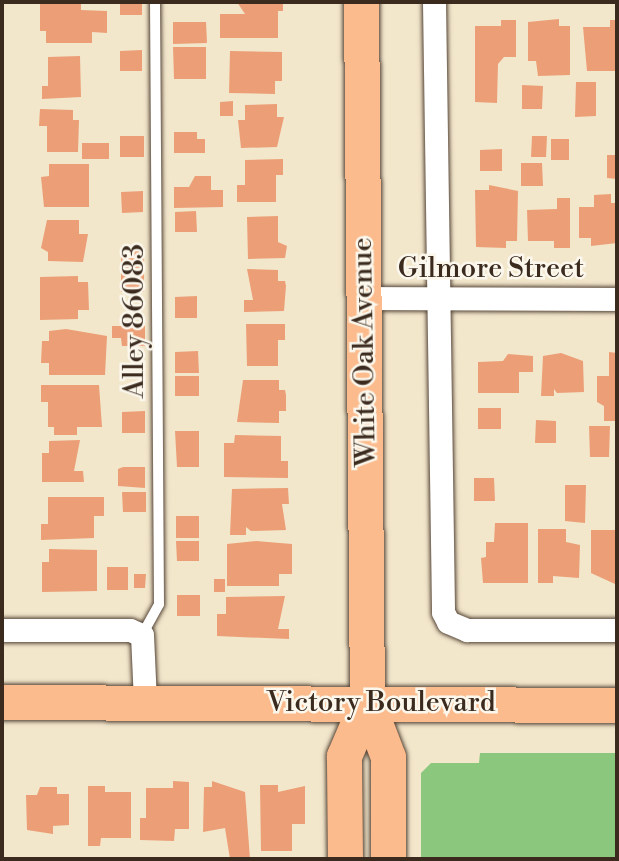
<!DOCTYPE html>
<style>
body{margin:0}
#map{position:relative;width:619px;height:861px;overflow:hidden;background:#f2e6cb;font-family:"Libre Bodoni",serif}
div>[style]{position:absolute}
.green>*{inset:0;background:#8bc87e}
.building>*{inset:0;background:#ec9f76}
.roads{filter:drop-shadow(0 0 2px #564638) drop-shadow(0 0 2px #564638)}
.service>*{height:10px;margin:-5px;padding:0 5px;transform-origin:5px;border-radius:5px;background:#fff}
.minor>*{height:23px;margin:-11.5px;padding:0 11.5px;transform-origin:11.5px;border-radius:11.5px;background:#fff}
.primary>*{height:35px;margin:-17.5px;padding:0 17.5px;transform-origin:17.5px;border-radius:17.5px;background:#fbbb8c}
span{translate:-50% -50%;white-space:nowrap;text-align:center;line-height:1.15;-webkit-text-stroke:5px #fbf7ec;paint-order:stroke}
.street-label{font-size:28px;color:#3b2a1e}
.frame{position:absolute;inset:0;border:4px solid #3b2a1e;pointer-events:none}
</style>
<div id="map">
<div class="green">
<div style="clip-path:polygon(480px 753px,617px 753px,617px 859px,421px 859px,421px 773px,431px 763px,479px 763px)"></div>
</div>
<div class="building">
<div style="clip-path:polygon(40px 2px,81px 2px,81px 10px,107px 11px,107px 33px,92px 32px,92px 43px,46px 43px,46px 31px,40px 31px)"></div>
<div style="clip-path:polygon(120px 2px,142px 2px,142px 15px,120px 15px)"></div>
<div style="clip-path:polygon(237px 2px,283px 2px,283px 11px,278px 11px,278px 38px,220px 38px,220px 14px,245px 14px)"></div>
<div style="clip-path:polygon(559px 19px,559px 26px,570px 26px,570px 75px,538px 76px,536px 61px,528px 61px,528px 22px)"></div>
<div style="clip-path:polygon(501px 20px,516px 20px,516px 57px,504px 57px,498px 64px,497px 103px,475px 102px,475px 26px,501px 26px)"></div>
<div style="clip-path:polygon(610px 20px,617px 20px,617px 71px,587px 71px,583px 27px,610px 27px)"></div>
<div style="clip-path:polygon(173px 22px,206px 22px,207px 43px,173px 44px)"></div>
<div style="clip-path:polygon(173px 47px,206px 47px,206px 79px,174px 79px)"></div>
<div style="clip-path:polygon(142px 50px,142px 71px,120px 71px,120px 51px)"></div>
<div style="clip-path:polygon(230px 51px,282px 52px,282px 81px,275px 81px,275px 94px,229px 93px)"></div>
<div style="clip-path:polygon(80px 56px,81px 97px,42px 99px,42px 86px,48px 86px,48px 57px)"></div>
<div style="clip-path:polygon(576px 82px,596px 82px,596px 116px,575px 117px)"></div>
<div style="clip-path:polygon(522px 85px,543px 86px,542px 109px,522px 109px)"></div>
<div style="clip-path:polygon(233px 101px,233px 116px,220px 116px,220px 102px)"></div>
<div style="clip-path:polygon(277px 104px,277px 117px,284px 117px,277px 147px,241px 148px,238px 120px,245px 120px,245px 105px)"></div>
<div style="clip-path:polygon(40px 109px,73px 110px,73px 120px,79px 120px,78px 152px,47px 152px,47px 126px,39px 126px)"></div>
<div style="clip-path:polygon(174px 132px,197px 132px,197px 139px,205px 139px,205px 153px,174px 153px)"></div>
<div style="clip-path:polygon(120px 136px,144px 136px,144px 157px,120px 157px)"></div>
<div style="clip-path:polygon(532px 136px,547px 136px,546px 157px,531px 157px)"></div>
<div style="clip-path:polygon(551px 139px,569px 139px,569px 160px,551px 160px)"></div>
<div style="clip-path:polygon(82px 143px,109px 143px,109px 159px,82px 159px)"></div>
<div style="clip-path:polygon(502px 149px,502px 171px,480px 171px,480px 150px)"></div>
<div style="clip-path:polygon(607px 155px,617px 155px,617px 179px,607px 178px)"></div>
<div style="clip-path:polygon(283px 159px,283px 175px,276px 175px,276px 202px,237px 202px,237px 185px,245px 185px,245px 160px)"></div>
<div style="clip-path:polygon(521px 163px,542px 163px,543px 186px,521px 186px)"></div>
<div style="clip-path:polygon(49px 164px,89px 164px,89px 207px,44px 207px,41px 177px,49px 176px)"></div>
<div style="clip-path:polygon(195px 176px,211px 176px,211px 190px,223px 190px,223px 207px,174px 208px,174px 187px,189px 187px)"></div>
<div style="clip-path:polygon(489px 185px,518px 191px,517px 241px,506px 241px,506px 248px,476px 247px,475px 190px,489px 190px)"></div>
<div style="clip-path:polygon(143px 191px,143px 212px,122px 213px,121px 192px)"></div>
<div style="clip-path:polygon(611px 194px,611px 203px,617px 203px,617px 243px,591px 246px,591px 238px,579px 238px,579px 207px,594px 207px,594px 195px)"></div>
<div style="clip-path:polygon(557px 198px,570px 198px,570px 248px,554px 248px,554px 241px,528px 241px,527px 210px,557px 209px)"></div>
<div style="clip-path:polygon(196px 211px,197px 232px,175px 232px,175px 212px)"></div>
<div style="clip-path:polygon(278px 216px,278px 242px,287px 246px,285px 258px,248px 259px,247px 217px)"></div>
<div style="clip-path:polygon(47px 220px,79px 220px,79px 234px,88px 234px,83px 262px,48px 261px,48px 252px,41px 248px)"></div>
<div style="clip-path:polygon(121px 246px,144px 246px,144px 268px,121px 268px)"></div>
<div style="clip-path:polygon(247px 269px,278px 270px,278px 281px,285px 281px,286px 286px,284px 311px,244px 312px,244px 300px,253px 300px)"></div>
<div style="clip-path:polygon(121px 271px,144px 271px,144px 292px,121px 292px)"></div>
<div style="clip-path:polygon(78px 276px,78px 282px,88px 282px,89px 310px,78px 310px,78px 319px,40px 320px,40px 277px)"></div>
<div style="clip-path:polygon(197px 296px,197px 318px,175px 318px,175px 297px)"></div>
<div style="clip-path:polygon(246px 324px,285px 324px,285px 340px,278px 340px,278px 366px,247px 366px)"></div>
<div style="clip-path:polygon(112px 326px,145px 326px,145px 346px,122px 346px,121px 338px,112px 338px)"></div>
<div style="clip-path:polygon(66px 329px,107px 336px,105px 375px,49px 375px,49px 363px,41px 363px,42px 341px,49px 341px,49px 331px)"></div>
<div style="clip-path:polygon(198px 351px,199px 373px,175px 373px,175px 352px)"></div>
<div style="clip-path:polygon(609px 352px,617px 353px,617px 421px,604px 421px,604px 406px,597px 402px,597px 376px,609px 376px)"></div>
<div style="clip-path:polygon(561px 353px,583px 361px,584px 392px,557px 393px,554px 389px,554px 396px,541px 396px,543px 356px)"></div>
<div style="clip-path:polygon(508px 354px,533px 356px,533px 372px,519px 372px,519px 393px,478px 393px,478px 362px,503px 361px)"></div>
<div style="clip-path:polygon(175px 376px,199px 376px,199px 396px,175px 396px)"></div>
<div style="clip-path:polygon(243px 380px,279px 380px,279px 390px,285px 390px,286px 395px,286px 411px,279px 411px,279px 423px,237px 422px)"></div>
<div style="clip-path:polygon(41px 385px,99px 385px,102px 427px,77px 427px,77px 435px,54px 435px,54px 427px,48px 427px,48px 402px,41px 402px)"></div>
<div style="clip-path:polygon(478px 408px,501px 408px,501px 429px,478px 429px)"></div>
<div style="clip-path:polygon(145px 411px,145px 433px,122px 433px,122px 412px)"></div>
<div style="clip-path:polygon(536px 420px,556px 421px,556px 443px,535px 443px)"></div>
<div style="clip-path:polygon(589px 426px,610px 426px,609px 457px,590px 457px)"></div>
<div style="clip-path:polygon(175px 431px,199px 431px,199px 467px,177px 467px)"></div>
<div style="clip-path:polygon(235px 435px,281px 436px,281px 461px,288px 461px,288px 478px,224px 477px,224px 443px,234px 443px)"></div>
<div style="clip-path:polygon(80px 440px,74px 471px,83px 471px,84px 482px,42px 482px,42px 453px,49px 453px,49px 441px)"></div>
<div style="clip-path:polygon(123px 467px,145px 467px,145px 488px,118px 486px,118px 469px)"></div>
<div style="clip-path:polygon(474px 478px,494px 478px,495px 501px,474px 501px)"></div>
<div style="clip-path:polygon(565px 485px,586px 485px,585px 523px,565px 521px)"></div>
<div style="clip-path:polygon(288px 488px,289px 504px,282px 504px,286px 530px,251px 531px,246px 527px,246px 535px,230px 535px,232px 489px)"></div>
<div style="clip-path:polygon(122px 492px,146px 492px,146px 512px,123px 512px)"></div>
<div style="clip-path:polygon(48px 497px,104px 497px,104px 516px,94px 516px,94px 538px,41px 540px,41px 524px,48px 524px)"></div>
<div style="clip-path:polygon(176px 516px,199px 516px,199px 538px,176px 538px)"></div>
<div style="clip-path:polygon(495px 523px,528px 523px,528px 583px,483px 583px,481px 558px,486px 557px,486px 542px,494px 542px)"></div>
<div style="clip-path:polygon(538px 529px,566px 529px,566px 542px,580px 545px,579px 578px,553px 576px,553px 583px,538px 583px)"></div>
<div style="clip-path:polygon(591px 530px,617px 530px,615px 584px,591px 573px)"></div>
<div style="clip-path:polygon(176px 541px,199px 541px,199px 561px,177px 561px)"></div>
<div style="clip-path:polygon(256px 541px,292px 544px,292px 574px,279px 574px,279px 586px,227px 586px,227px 544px)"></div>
<div style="clip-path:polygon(49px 549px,97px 550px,97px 591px,42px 592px,42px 562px,49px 562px)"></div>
<div style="clip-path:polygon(107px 567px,128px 567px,128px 590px,107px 590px)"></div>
<div style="clip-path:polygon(134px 574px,146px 574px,145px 588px,134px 588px)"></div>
<div style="clip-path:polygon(214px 579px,225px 579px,225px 592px,214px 592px)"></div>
<div style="clip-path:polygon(177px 595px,200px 595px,200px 616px,177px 616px)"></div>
<div style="clip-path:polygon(285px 596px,278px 629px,289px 629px,289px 639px,217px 636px,217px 614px,226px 614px,226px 597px)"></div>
<div style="clip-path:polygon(173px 781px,189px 782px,189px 829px,175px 829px,174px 841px,140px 840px,140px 818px,146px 818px,146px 788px,173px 788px)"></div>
<div style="clip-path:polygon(212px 781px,245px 792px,250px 859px,230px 859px,225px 828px,203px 832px,204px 787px,212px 787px)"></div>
<div style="clip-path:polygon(260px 785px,278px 785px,278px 792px,305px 786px,305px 824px,292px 824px,292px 851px,261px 851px)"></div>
<div style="clip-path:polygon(88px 786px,105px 786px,105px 792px,131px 792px,131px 838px,101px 838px,100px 846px,88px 846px)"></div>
<div style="clip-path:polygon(40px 787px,57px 787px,57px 794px,69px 794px,69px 825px,53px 826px,53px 834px,27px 830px,26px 795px,37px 795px)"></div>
</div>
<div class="roads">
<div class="service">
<div style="left:142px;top:635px;width:35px;rotate:-61deg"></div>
<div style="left:159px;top:604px;width:602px;rotate:-90.38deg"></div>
</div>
<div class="minor">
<div style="left:434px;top:2px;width:610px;rotate:89.15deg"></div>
<div style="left:443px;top:612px;width:11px;rotate:63deg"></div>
<div style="left:448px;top:622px;width:21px;rotate:23deg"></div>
<div style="left:467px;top:630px;width:150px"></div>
<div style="left:365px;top:298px;width:252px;rotate:0.2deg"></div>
<div style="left:2px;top:630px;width:128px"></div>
<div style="left:130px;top:630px;width:13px;rotate:23deg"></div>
<div style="left:142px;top:635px;width:67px;rotate:87.4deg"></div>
</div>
<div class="primary">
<div style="left:361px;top:2px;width:700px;rotate:89.51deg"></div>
<div style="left:367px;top:702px;width:59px;rotate:69.1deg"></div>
<div style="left:388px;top:757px;width:102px;rotate:90deg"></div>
<div style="left:2px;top:702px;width:615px;rotate:0.28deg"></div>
<div style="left:345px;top:859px;width:103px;rotate:-90.6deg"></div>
<div style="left:344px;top:756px;width:59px;rotate:-66.9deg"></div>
</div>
</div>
<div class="street-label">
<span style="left:491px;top:269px">Gilmore Street</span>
<span style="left:135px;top:321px;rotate:-90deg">Alley 86083</span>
<span style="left:365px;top:352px;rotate:-91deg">White Oak Avenue</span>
<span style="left:381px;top:703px">Victory Boulevard</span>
</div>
<div class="frame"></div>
</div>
